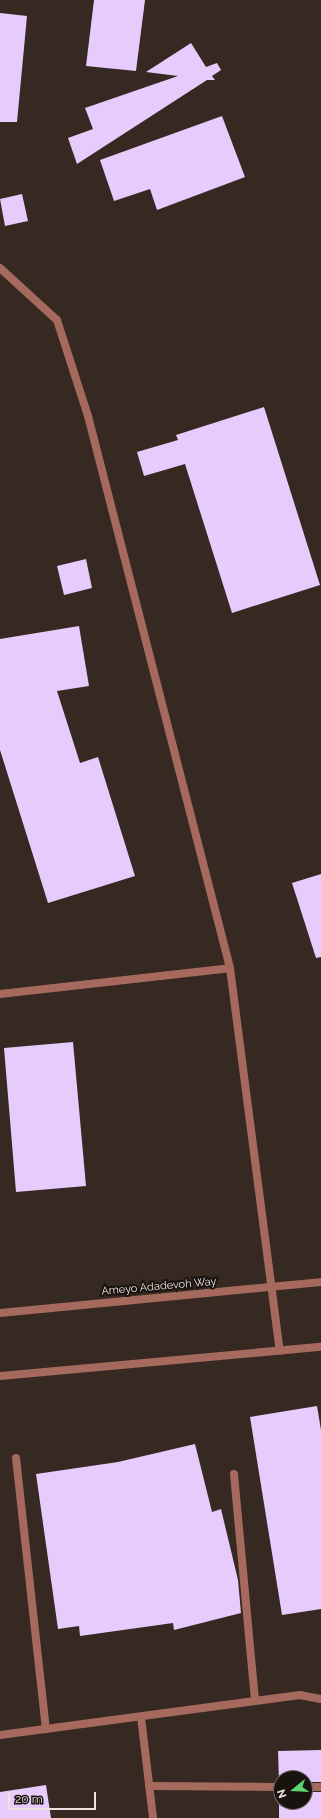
<!DOCTYPE html>
<style>
body{margin:0}
#map{position:relative;width:321px;height:1818px;overflow:hidden;background:#362922;font-family:Raleway,sans-serif}
div>[style]{position:absolute}
.building>*{inset:0;background:#e7cbfc}
.service>*{height:8px;margin:-4px;padding:0 4px;transform-origin:4px;border-radius:4px;background:#a6695d}
.minor>*{height:8px;margin:-4px;padding:0 4px;transform-origin:4px;border-radius:4px;background:#a6695d}
.tertiary>*{height:8px;margin:-4px;padding:0 4px;transform-origin:4px;border-radius:4px;background:#a6695d}
span{translate:-50% -50%;white-space:nowrap;text-align:center;line-height:1.15;-webkit-text-stroke:4px #191310;paint-order:stroke}
.street-label{font-size:11px;color:#ede4df}
.north{position:absolute;left:273px;top:1770px;width:40px;height:40px;box-sizing:border-box;background:#191310;border:1px solid #6e6763;border-radius:50%;rotate:252deg;font-size:11px;font-weight:700;line-height:16px;text-align:center;color:#ede4df}
.north::after{content:'';display:block;margin:auto;width:14px;height:18px;background:#5cd56d;clip-path:polygon(50% 0,100% 100%,50% 72%,0 100%)}
.scale{position:absolute;left:8px;top:1792px;width:88px;height:18px;box-sizing:border-box;border:2px solid #ede4df;border-top:0;padding-left:5px;font-size:12px;line-height:14px;white-space:nowrap;color:#ede4df;-webkit-text-stroke:3px #191310;paint-order:stroke}
</style>
<div id="map">
<div class="building">
<div style="clip-path:polygon(94px 0,145px 0,136px 71px,86px 66px)"></div>
<div style="clip-path:polygon(0 13px,27px 16px,17px 122px,0 122px)"></div>
<div style="clip-path:polygon(191px 43px,206px 67px,217px 63px,221px 70px,212px 76px,215px 80px,207px 80px,77px 164px,68px 138px,93px 129px,85px 108px,178px 76px,146px 72px)"></div>
<div style="clip-path:polygon(222px 116px,245px 177px,157px 210px,150px 189px,114px 201px,100px 160px)"></div>
<div style="clip-path:polygon(22px 194px,28px 221px,5px 226px,0 199px)"></div>
<div style="clip-path:polygon(264px 407px,320px 585px,232px 613px,185px 464px,144px 476px,137px 452px,178px 440px,176px 435px)"></div>
<div style="clip-path:polygon(86px 559px,92px 588px,64px 595px,57px 566px)"></div>
<div style="clip-path:polygon(79px 626px,89px 686px,57px 691px,80px 763px,98px 757px,135px 876px,48px 903px,0 750px,0 639px)"></div>
<div style="clip-path:polygon(321px 874px,321px 957px,316px 958px,292px 883px)"></div>
<div style="clip-path:polygon(73px 1042px,86px 1186px,16px 1192px,4px 1048px)"></div>
<div style="clip-path:polygon(317px 1406px,321px 1430px,321px 1609px,282px 1615px,250px 1417px)"></div>
<div style="clip-path:polygon(195px 1444px,212px 1512px,221px 1509px,238px 1580px,241px 1613px,174px 1630px,173px 1623px,80px 1636px,79px 1626px,58px 1629px,36px 1474px,118px 1462px)"></div>
<div style="clip-path:polygon(321px 1750px,321px 1782px,305px 1782px,305px 1778px,281px 1778px,279px 1781px,278px 1751px)"></div>
<div style="clip-path:polygon(46px 1785px,51px 1818px,0 1818px,0 1792px)"></div>
<div style="clip-path:polygon(279px 1792px,281px 1802px,305px 1802px,305px 1792px,321px 1792px,321px 1818px,279px 1818px)"></div>
</div>
<div class="service">
<div style="left:16px;top:1458px;width:273px;rotate:83.7deg"></div>
<div style="left:234px;top:1474px;width:228px;rotate:84.7deg"></div>
<div style="left:149px;top:1786px;width:132px;rotate:0.4deg"></div>
<div style="left:305px;top:1787px;width:16px"></div>
</div>
<div class="minor">
<div style="left:0;top:268px;width:77px;rotate:42.4deg"></div>
<div style="left:57px;top:320px;width:101px;rotate:72.1deg"></div>
<div style="left:88px;top:416px;width:570px;rotate:75.57deg"></div>
<div style="left:230px;top:968px;width:386px;rotate:82.6deg"></div>
<div style="left:0;top:994px;width:231px;rotate:-6.4deg"></div>
<div style="left:141px;top:1717px;width:102px;rotate:83.2deg"></div>
<div style="left:0;top:1735px;width:303px;rotate:-7.6deg"></div>
<div style="left:300px;top:1695px;width:21px;rotate:11deg"></div>
</div>
<div class="tertiary">
<div style="left:0;top:1313px;width:322px;rotate:-5.5deg"></div>
<div style="left:0;top:1376px;width:322px;rotate:-5.2deg"></div>
</div>
<div class="street-label">
<span style="left:159px;top:1287px;rotate:-5deg">Ameyo Adadevoh Way</span>
</div>
<div class="north">N</div>
<div class="scale">20 m</div>
</div>
